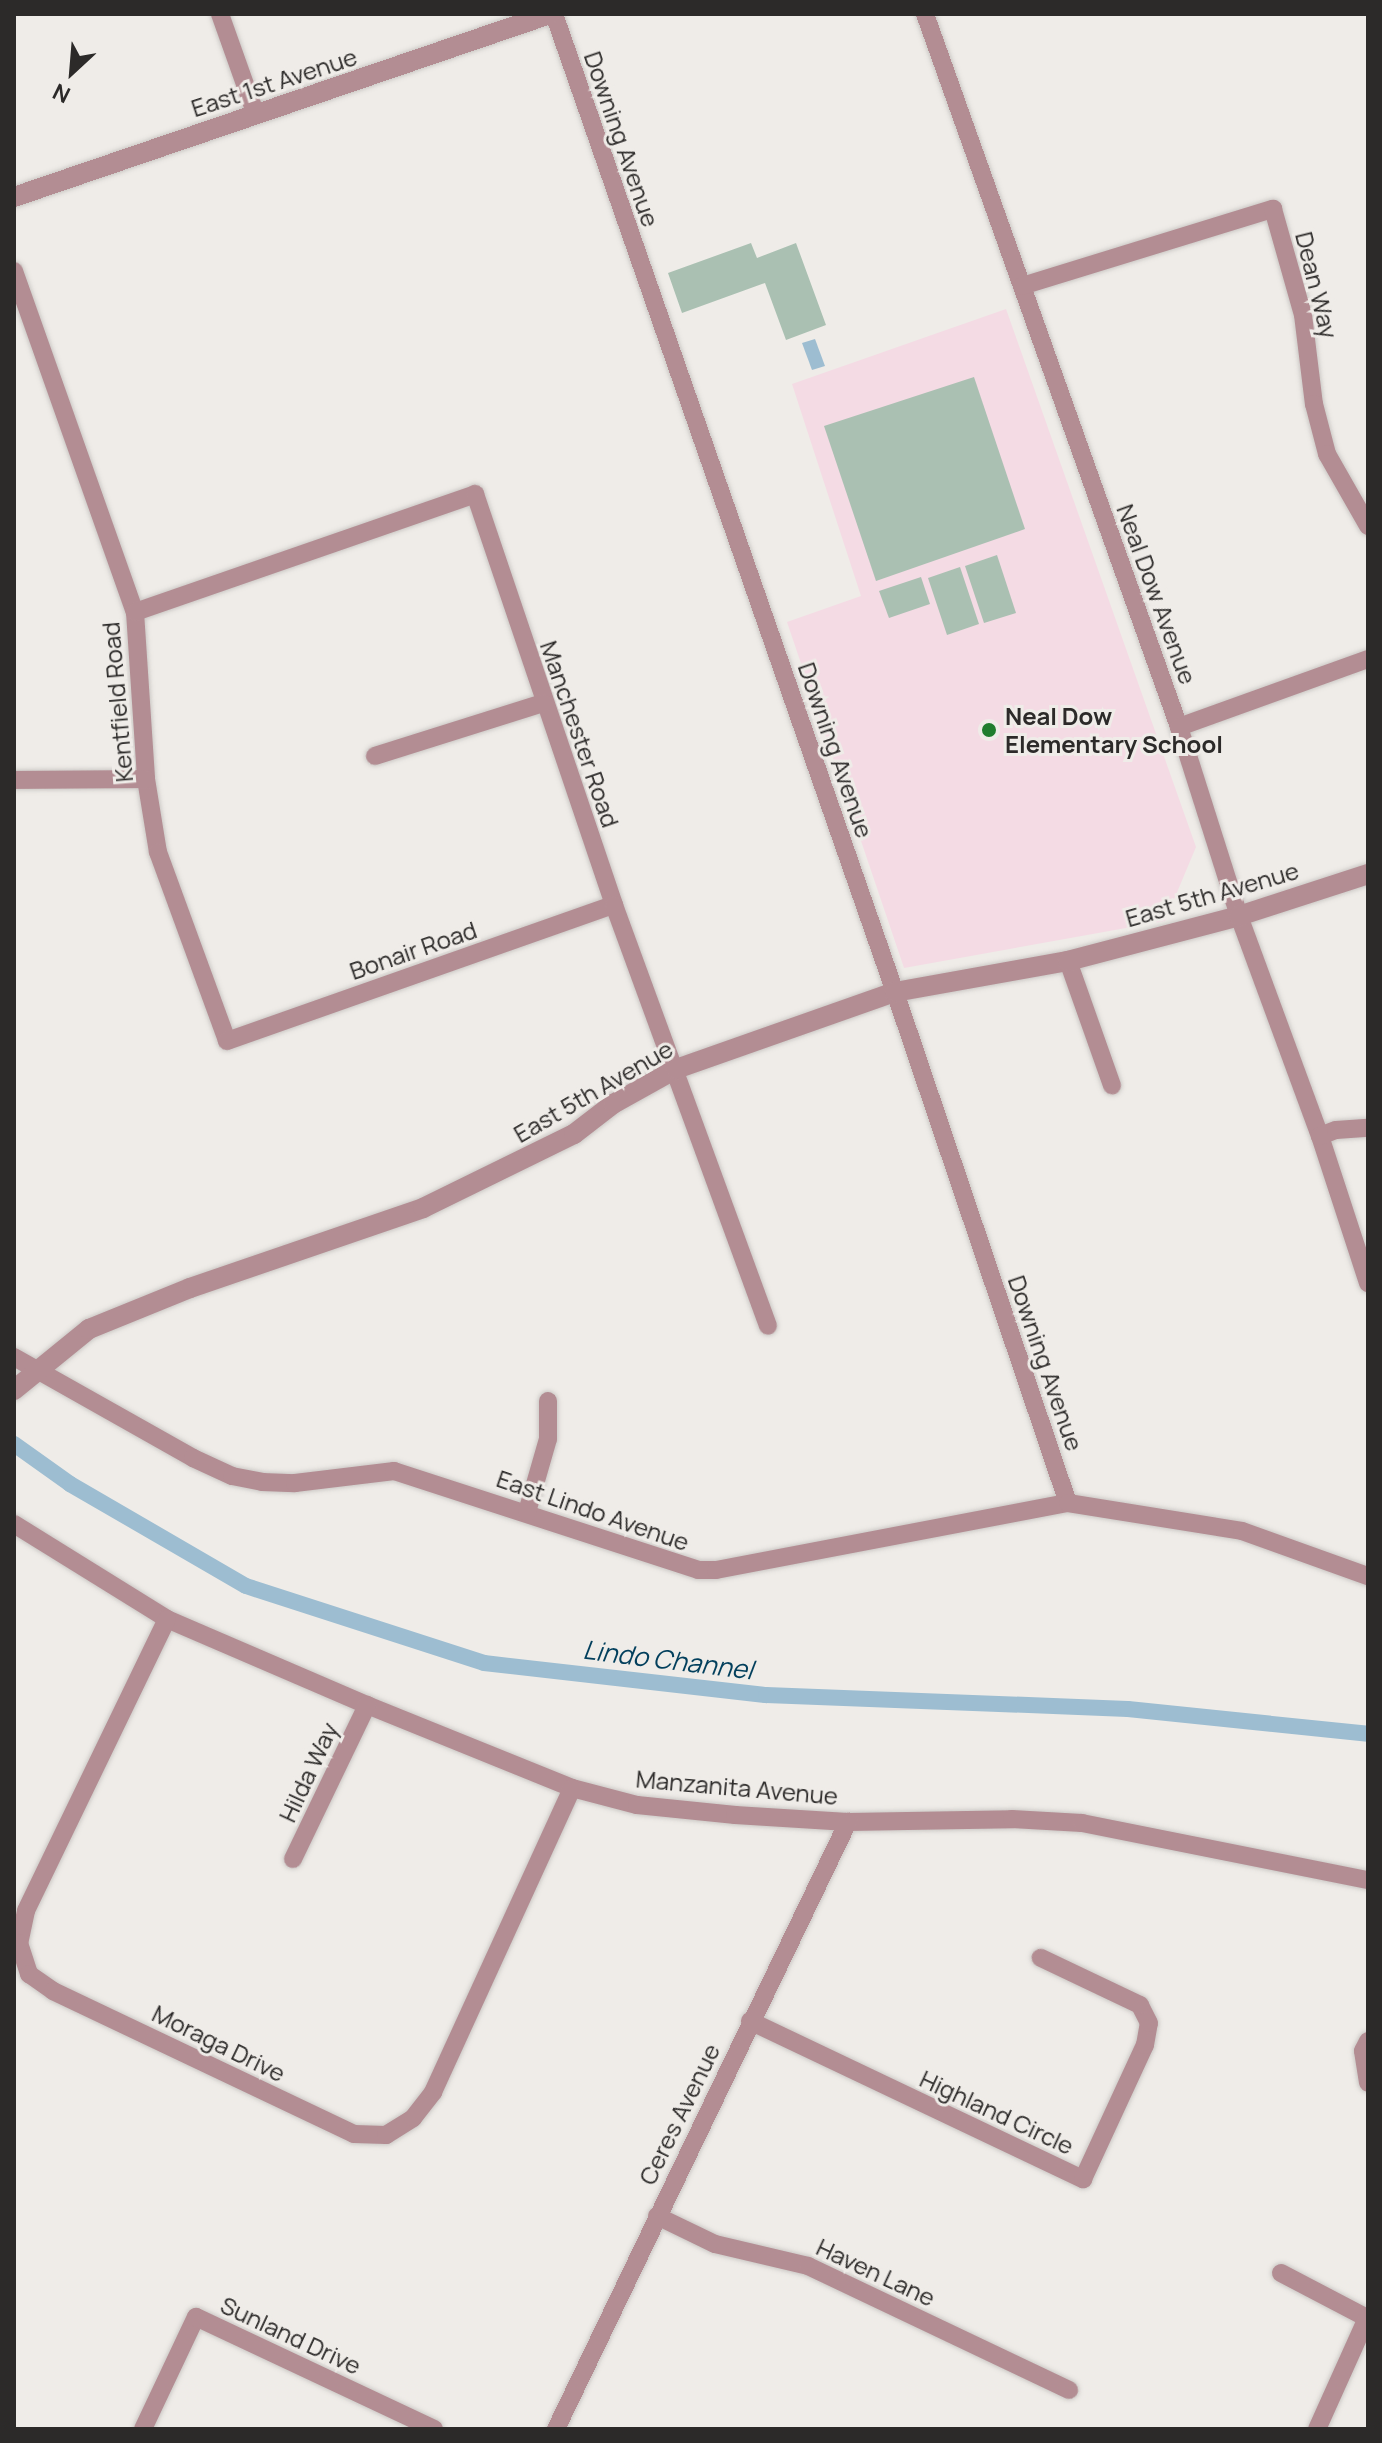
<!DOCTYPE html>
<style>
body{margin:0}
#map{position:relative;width:1382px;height:2443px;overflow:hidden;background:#efece8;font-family:Manrope,sans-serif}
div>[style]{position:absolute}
.education>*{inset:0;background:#f4dbe4}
.green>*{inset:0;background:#aac0b2}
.water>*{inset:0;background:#9dbdd1}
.canal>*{height:16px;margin:-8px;padding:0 8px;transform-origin:8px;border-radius:8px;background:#9dbdd1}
.roads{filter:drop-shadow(0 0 2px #ccc9c6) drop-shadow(0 0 2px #ccc9c6)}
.minor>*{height:18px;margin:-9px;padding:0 9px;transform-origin:9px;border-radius:9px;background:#b38d93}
.tertiary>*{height:20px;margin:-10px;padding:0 10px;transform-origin:10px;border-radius:10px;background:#b38d93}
.dots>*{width:22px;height:22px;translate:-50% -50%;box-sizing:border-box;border:4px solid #efece8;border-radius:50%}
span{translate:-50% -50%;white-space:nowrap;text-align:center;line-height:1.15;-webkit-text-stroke:6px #efece8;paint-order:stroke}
.street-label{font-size:24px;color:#2c2a29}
.poi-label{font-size:24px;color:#2c2a29;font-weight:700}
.left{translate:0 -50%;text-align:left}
.water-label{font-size:26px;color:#023f5c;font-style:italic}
.frame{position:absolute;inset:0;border:16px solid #2c2a29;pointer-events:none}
.north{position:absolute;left:32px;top:32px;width:80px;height:80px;-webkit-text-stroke:6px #efece8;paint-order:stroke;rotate:206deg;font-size:22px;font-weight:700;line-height:32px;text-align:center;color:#2c2a29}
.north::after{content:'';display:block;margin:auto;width:28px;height:36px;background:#2c2a29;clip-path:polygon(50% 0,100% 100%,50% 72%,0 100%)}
</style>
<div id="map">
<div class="education">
<div style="clip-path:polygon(1006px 309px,1196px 847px,1165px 921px,904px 968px,787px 622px,861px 596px,792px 384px)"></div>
</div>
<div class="green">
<div style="clip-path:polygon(751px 243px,757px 258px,796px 243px,826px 325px,786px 340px,765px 283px,682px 313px,668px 273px)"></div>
<div style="clip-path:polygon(974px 377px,1025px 529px,876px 581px,824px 426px)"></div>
<div style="clip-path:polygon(997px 555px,1016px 613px,984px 623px,965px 566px)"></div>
<div style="clip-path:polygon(960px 567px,979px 624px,947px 635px,928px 578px)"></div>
<div style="clip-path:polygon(921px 577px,930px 604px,889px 618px,879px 591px)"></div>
</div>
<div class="water">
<div style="clip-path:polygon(815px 339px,825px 366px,812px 370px,802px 343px)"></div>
</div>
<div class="canal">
<div style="left:14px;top:1444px;width:69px;rotate:35.5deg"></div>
<div style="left:70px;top:1484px;width:203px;rotate:30.1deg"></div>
<div style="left:246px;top:1586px;width:250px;rotate:17.9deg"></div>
<div style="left:484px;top:1663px;width:284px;rotate:6.5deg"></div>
<div style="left:766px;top:1695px;width:362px;rotate:2.2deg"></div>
<div style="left:1128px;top:1709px;width:241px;rotate:5.9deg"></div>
</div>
<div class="roads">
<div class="minor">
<div style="left:220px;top:14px;width:107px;rotate:70.4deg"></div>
<div style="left:554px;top:14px;width:1036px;rotate:70.78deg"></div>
<div style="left:895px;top:992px;width:539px;rotate:71.3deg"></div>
<div style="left:925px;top:14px;width:757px;rotate:70.39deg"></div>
<div style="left:1179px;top:727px;width:198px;rotate:72.4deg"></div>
<div style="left:1239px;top:916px;width:234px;rotate:69.8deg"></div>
<div style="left:1320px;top:1136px;width:155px;rotate:71.9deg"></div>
<div style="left:14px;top:271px;width:362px;rotate:70.5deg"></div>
<div style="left:135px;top:612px;width:167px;rotate:86.2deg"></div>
<div style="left:146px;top:779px;width:74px;rotate:80.7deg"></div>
<div style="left:158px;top:852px;width:201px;rotate:69.9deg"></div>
<div style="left:227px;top:1041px;width:410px;rotate:-19.4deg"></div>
<div style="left:1022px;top:286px;width:263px;rotate:-17.1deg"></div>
<div style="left:1273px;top:209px;width:110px;rotate:74.2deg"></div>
<div style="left:1303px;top:315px;width:90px;rotate:83deg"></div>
<div style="left:1314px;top:404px;width:52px;rotate:75.4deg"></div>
<div style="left:1327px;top:454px;width:83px;rotate:60.3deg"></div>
<div style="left:135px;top:612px;width:360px;rotate:-19.1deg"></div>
<div style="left:475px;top:494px;width:434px;rotate:71.3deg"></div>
<div style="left:614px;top:905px;width:448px;rotate:69.9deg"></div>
<div style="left:1179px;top:727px;width:201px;rotate:-19.8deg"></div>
<div style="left:375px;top:756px;width:176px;rotate:-17.5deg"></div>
<div style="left:14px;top:780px;width:132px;rotate:-0.4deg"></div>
<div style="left:1068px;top:961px;width:132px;rotate:70.5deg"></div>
<div style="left:1320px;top:1136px;width:17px;rotate:-21deg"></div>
<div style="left:1336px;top:1130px;width:32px;rotate:-4deg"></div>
<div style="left:14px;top:1357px;width:206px;rotate:29.4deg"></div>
<div style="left:193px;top:1458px;width:43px;rotate:24.8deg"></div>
<div style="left:232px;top:1476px;width:31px;rotate:11deg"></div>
<div style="left:262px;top:1482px;width:33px;rotate:2deg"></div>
<div style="left:295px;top:1483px;width:100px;rotate:-6.9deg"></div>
<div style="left:394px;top:1471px;width:320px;rotate:18deg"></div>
<div style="left:698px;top:1570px;width:18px"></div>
<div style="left:716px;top:1570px;width:358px;rotate:-10.8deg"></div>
<div style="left:1068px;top:1503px;width:176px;rotate:9.1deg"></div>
<div style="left:1242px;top:1531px;width:134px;rotate:19.7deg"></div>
<div style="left:527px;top:1512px;width:76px;rotate:-74deg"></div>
<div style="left:548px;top:1439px;width:38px;rotate:-90deg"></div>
<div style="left:14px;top:1524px;width:180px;rotate:31.8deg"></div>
<div style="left:167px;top:1619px;width:218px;rotate:23.3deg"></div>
<div style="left:367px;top:1705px;width:221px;rotate:22deg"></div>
<div style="left:572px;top:1788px;width:67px;rotate:14.7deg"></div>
<div style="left:637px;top:1805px;width:99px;rotate:5.8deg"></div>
<div style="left:735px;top:1815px;width:113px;rotate:3.5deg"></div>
<div style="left:848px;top:1822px;width:164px;rotate:-1deg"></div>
<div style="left:1012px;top:1819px;width:70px;rotate:3.3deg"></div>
<div style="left:1082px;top:1823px;width:292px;rotate:11.3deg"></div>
<div style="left:167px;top:1619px;width:324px;rotate:115.8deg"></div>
<div style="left:26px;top:1911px;width:33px;rotate:102deg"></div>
<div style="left:19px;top:1943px;width:33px;rotate:72deg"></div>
<div style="left:29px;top:1974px;width:29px;rotate:35deg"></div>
<div style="left:53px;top:1991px;width:333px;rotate:25.4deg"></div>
<div style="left:354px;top:2134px;width:32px;rotate:2deg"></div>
<div style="left:386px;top:2135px;width:32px;rotate:-32deg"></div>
<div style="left:413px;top:2118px;width:33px;rotate:-52deg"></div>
<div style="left:433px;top:2092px;width:334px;rotate:-65.4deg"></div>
<div style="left:293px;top:1859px;width:171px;rotate:-64.3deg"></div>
<div style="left:750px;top:2021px;width:369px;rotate:25.4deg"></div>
<div style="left:1083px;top:2179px;width:148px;rotate:-65.2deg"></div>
<div style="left:1145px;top:2045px;width:22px;rotate:-80deg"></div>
<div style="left:1149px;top:2023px;width:20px;rotate:-117deg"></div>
<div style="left:1140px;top:2005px;width:110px;rotate:-154.6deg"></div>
<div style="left:1368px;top:2041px;width:11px;rotate:117deg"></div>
<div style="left:1363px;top:2051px;width:32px;rotate:81deg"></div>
<div style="left:657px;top:2216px;width:64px;rotate:25.8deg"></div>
<div style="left:715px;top:2244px;width:96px;rotate:13.3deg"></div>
<div style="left:808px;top:2266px;width:289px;rotate:25.4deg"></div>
<div style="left:1281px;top:2273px;width:97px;rotate:27.6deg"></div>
<div style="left:1367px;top:2318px;width:122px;rotate:114.2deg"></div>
<div style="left:143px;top:2429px;width:124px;rotate:-64.7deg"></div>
<div style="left:196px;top:2317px;width:263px;rotate:25.2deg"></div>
<div style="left:556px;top:2429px;width:674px;rotate:-64.31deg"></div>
</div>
<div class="tertiary">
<div style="left:14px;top:197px;width:566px;rotate:-18.85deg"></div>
<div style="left:14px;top:1390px;width:97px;rotate:-39.1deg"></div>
<div style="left:89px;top:1329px;width:109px;rotate:-22.1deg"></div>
<div style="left:190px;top:1288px;width:246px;rotate:-18.9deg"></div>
<div style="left:423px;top:1208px;width:168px;rotate:-26.1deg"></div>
<div style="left:574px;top:1134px;width:49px;rotate:-37.6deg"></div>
<div style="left:613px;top:1104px;width:72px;rotate:-29.1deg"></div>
<div style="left:676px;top:1069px;width:232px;rotate:-19.4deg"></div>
<div style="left:895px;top:992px;width:176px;rotate:-10.2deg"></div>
<div style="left:1068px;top:961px;width:177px;rotate:-14.7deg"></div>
<div style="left:1239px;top:916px;width:136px;rotate:-18deg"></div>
</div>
</div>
<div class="dots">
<div style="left:989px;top:730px;background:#1f7d2e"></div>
</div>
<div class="street-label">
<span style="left:274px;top:82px;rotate:-18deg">East 1st Avenue</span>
<span style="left:622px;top:139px;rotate:71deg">Downing Avenue</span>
<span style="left:1317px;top:285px;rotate:76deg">Dean Way</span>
<span style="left:1157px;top:594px;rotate:70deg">Neal Dow Avenue</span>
<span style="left:117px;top:702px;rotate:-95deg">Kentfield Road</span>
<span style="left:580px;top:734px;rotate:71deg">Manchester Road</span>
<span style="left:836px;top:750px;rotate:71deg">Downing Avenue</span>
<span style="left:1212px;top:894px;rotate:-16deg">East 5th Avenue</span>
<span style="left:413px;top:950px;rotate:-19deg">Bonair Road</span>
<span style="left:593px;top:1091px;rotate:-30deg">East 5th Avenue</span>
<span style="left:1046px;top:1363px;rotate:71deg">Downing Avenue</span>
<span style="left:593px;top:1510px;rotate:19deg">East Lindo Avenue</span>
<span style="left:308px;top:1772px;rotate:-65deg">Hilda Way</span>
<span style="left:737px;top:1787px;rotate:5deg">Manzanita Avenue</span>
<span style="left:219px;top:2043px;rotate:26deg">Moraga Drive</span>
<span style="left:997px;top:2112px;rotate:25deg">Highland Circle</span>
<span style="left:679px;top:2114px;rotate:-64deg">Ceres Avenue</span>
<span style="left:876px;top:2272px;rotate:25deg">Haven Lane</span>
<span style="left:291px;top:2335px;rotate:25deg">Sunland Drive</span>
</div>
<div class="poi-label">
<span class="left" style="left:1005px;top:730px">Neal Dow<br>Elementary School</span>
</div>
<div class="water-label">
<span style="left:668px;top:1660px;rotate:7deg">Lindo Channel</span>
</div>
<div class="frame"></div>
<div class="north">N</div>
</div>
